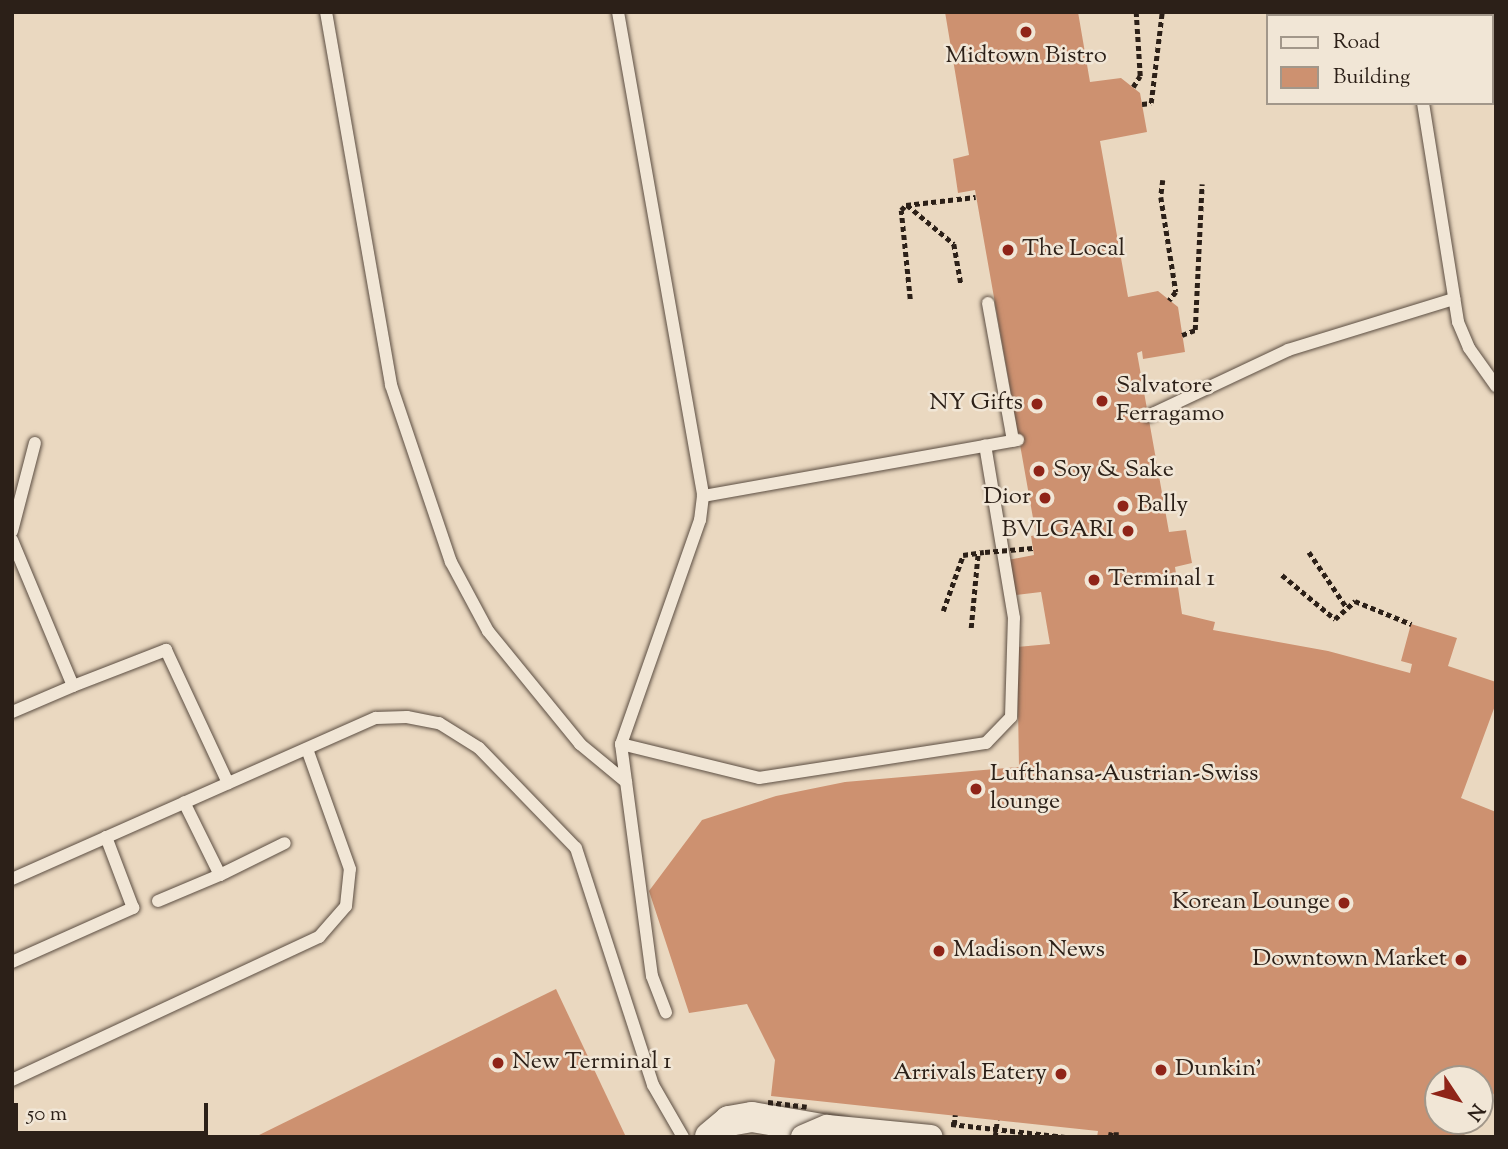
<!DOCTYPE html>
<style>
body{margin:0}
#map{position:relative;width:1508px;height:1149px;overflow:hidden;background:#ead8c0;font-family:"Sorts Mill Goudy",serif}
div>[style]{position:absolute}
.building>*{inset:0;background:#cd9170}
.path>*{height:4.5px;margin-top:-2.25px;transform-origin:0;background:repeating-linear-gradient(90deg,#2c2018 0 5px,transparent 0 8.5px)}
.roads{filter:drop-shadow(0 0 2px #5c4e42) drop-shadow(0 0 2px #5c4e42)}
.service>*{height:12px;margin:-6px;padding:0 6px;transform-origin:6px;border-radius:6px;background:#f1e6d6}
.tertiary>*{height:30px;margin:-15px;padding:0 15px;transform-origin:15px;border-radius:15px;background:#f1e6d6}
.path-bridge>*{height:4.5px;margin-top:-2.25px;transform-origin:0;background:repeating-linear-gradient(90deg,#2c2018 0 5px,transparent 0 8.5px)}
.bridges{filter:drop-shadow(0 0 2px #5c4e42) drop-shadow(0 0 2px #5c4e42)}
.minor-bridge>*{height:24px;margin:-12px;padding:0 12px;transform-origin:12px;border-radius:12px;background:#f1e6d6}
.dots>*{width:19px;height:19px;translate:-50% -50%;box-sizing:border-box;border:4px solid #f1e6d6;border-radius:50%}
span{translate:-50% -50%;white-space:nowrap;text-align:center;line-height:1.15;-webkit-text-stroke:5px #f1e6d6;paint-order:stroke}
.poi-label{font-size:24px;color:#2c2018}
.left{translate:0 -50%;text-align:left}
.right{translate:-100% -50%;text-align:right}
.frame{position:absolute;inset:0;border:14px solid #2c2018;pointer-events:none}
.legend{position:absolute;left:1266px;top:14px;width:228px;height:91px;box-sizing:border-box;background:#f1e6d6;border:2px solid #a2978a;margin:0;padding:9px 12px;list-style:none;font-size:21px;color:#2c2018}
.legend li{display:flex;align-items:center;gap:14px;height:35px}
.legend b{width:35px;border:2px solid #a2978a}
.north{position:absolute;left:1424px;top:1065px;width:70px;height:70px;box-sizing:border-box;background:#f1e6d6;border:2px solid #a2978a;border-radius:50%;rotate:126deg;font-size:19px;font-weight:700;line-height:28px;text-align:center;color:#2c2018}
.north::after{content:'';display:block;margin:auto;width:24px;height:32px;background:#8f2418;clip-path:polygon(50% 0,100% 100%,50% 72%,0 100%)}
.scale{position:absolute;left:14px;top:1103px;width:194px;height:32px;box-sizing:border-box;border:4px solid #2c2018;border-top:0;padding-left:9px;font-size:21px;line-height:24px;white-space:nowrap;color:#2c2018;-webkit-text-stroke:5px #f1e6d6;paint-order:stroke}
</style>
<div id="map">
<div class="building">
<div style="clip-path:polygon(945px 12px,1078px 12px,1090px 82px,1121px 78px,1140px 93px,1147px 132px,1100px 141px,1128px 297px,1158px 291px,1178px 307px,1185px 352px,1143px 359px,1142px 351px,1137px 353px,1169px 532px,1186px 530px,1192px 563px,1175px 567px,1182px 614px,1215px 622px,1213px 630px,1328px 651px,1410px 673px,1412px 664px,1401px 661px,1411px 624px,1457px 638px,1448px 666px,1496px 682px,1496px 703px,1461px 798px,1496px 812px,1496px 1091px,1480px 1111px,1480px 1079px,1438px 1079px,1438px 1121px,1472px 1121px,1463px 1137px,1097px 1137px,1098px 1131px,771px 1096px,775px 1060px,747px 1004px,689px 1013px,649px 891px,702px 820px,776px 796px,845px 782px,1019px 767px,1017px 647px,1050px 644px,1041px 592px,1015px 595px,1008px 560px,1034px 555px,1031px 536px,1036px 535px,975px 190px,958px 193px,953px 159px,969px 155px)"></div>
<div style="clip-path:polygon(556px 989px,626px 1137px,255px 1137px)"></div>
</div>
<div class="path">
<div style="left:909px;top:12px;width:1px;rotate:90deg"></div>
<div style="left:1133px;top:87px;width:13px;rotate:-58deg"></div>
<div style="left:1140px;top:76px;width:64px;rotate:-93.6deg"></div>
<div style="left:1142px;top:104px;width:9px;rotate:-6deg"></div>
<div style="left:1151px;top:103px;width:92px;rotate:-83.1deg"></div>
<div style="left:1163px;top:180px;width:17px;rotate:97deg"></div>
<div style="left:1161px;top:197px;width:96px;rotate:81deg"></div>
<div style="left:1176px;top:292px;width:11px;rotate:128deg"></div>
<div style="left:907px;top:205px;width:61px;rotate:39.7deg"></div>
<div style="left:954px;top:244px;width:40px;rotate:80deg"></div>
<div style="left:910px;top:299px;width:89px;rotate:-95.8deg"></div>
<div style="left:901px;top:210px;width:7px;rotate:-45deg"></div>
<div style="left:906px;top:205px;width:70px;rotate:-6.5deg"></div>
<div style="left:1182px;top:335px;width:14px;rotate:-21deg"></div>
<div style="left:1195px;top:330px;width:146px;rotate:-87.3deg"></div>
<div style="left:1309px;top:552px;width:68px;rotate:55.8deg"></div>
<div style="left:1282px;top:575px;width:69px;rotate:39.7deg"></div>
<div style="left:1335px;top:619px;width:27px;rotate:-42deg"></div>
<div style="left:1355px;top:601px;width:61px;rotate:22.3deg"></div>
<div style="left:943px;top:611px;width:59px;rotate:-70.3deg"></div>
<div style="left:963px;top:555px;width:21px;rotate:-8deg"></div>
<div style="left:971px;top:628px;width:76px;rotate:-84.7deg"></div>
<div style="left:954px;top:1125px;width:10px;rotate:-84deg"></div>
<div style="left:1110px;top:1137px;width:5px;rotate:-79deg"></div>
<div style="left:1116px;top:1137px;width:5px;rotate:-90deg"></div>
</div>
<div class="roads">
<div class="service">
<div style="left:326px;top:12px;width:379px;rotate:80.1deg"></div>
<div style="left:391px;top:385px;width:187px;rotate:71.3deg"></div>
<div style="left:451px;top:562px;width:78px;rotate:61.8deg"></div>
<div style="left:488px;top:631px;width:146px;rotate:50.8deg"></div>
<div style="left:580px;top:744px;width:60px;rotate:39.6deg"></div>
<div style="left:618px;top:12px;width:491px;rotate:80deg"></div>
<div style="left:703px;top:496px;width:24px;rotate:97deg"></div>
<div style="left:700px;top:520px;width:238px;rotate:109.4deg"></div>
<div style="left:621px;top:744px;width:234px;rotate:82.4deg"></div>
<div style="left:652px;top:976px;width:39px;rotate:69deg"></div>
<div style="left:1407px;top:12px;width:4px;rotate:76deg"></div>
<div style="left:1423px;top:103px;width:222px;rotate:80.9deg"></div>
<div style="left:1458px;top:322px;width:28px;rotate:67deg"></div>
<div style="left:1469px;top:348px;width:47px;rotate:54.6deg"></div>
<div style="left:988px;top:303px;width:140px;rotate:79.7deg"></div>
<div style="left:1148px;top:416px;width:155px;rotate:-25.2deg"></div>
<div style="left:1288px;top:350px;width:174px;rotate:-17.1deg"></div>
<div style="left:703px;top:496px;width:320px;rotate:-10.1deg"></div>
<div style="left:12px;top:531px;width:91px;rotate:-75.4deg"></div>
<div style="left:12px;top:540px;width:158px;rotate:67.3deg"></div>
<div style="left:73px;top:686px;width:66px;rotate:156.9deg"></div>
<div style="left:73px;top:686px;width:100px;rotate:-21.2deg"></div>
<div style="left:166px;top:650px;width:147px;rotate:65deg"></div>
<div style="left:621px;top:744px;width:142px;rotate:13.8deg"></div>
<div style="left:759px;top:778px;width:230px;rotate:-8.8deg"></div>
<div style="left:986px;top:743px;width:36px;rotate:-46deg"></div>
<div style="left:1011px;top:717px;width:99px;rotate:-88.3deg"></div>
<div style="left:1014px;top:618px;width:175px;rotate:-99.5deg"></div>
<div style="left:220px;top:875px;width:72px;rotate:-26.2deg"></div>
<div style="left:12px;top:879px;width:398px;rotate:-23.9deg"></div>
<div style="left:376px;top:718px;width:31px;rotate:-2deg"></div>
<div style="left:407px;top:717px;width:33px;rotate:11deg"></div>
<div style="left:439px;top:723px;width:47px;rotate:32deg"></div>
<div style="left:479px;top:748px;width:139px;rotate:45.9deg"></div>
<div style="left:576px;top:848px;width:249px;rotate:72deg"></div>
<div style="left:653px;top:1085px;width:60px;rotate:60deg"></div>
<div style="left:158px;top:901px;width:67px;rotate:-22.8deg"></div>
<div style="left:220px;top:875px;width:81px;rotate:-116.3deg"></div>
<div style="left:12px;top:962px;width:133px;rotate:-24.1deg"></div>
<div style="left:133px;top:908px;width:76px;rotate:-110.8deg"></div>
<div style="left:12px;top:1080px;width:339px;rotate:-25deg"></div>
<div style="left:319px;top:937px;width:41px;rotate:-48.9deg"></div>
<div style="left:346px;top:906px;width:37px;rotate:-84deg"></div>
<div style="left:350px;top:869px;width:127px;rotate:-109.7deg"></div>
</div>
<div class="tertiary">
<div style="left:710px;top:1137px;width:25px;rotate:-40deg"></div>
<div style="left:729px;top:1121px;width:23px;rotate:-10deg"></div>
<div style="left:752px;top:1117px;width:89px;rotate:9.7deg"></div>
</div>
</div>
<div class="path-bridge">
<div style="left:985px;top:552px;width:48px;rotate:-4.8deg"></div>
<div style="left:768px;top:1102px;width:39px;rotate:7deg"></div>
<div style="left:951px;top:1124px;width:115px;rotate:6.5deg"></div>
<div style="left:995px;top:1137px;width:17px;rotate:-83deg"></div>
</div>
<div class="bridges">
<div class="minor-bridge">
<div style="left:803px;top:1137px;width:26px;rotate:-23deg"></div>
<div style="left:827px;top:1127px;width:104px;rotate:5.5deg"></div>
</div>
</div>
<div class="dots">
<div style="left:1026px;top:32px;background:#8f2418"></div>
<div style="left:1008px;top:250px;background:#8f2418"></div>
<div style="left:1102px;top:401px;background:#8f2418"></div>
<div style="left:1037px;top:404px;background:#8f2418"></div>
<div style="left:1039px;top:471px;background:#8f2418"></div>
<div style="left:1045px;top:498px;background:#8f2418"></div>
<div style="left:1123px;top:506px;background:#8f2418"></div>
<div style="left:1128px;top:531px;background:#8f2418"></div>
<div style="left:1094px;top:580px;background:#8f2418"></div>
<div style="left:976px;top:789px;background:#8f2418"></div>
<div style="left:1344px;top:903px;background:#8f2418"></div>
<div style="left:939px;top:951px;background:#8f2418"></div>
<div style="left:1461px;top:960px;background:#8f2418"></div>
<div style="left:498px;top:1063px;background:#8f2418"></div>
<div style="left:1161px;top:1070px;background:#8f2418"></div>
<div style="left:1061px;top:1074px;background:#8f2418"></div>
</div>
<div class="poi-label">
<span style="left:1026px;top:57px">Midtown Bistro</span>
<span class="left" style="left:1022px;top:250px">The Local</span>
<span class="left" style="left:1116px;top:401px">Salvatore<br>Ferragamo</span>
<span class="right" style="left:1023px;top:404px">NY Gifts</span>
<span class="left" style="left:1053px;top:471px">Soy &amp; Sake</span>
<span class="right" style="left:1031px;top:498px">Dior</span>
<span class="left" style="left:1137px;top:506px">Bally</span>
<span class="right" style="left:1114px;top:531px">BVLGARI</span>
<span class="left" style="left:1108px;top:580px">Terminal 1</span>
<span class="left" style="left:990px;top:789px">Lufthansa-Austrian-Swiss<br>lounge</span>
<span class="right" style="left:1330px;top:903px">Korean Lounge</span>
<span class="left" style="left:953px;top:951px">Madison News</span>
<span class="right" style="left:1447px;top:960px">Downtown Market</span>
<span class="left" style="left:512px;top:1063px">New Terminal 1</span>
<span class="left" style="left:1175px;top:1070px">Dunkin'</span>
<span class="right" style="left:1047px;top:1074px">Arrivals Eatery</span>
</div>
<div class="frame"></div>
<ul class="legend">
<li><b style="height:9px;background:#f1e6d6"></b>Road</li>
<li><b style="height:19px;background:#cd9170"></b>Building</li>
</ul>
<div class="north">N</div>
<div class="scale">50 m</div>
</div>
